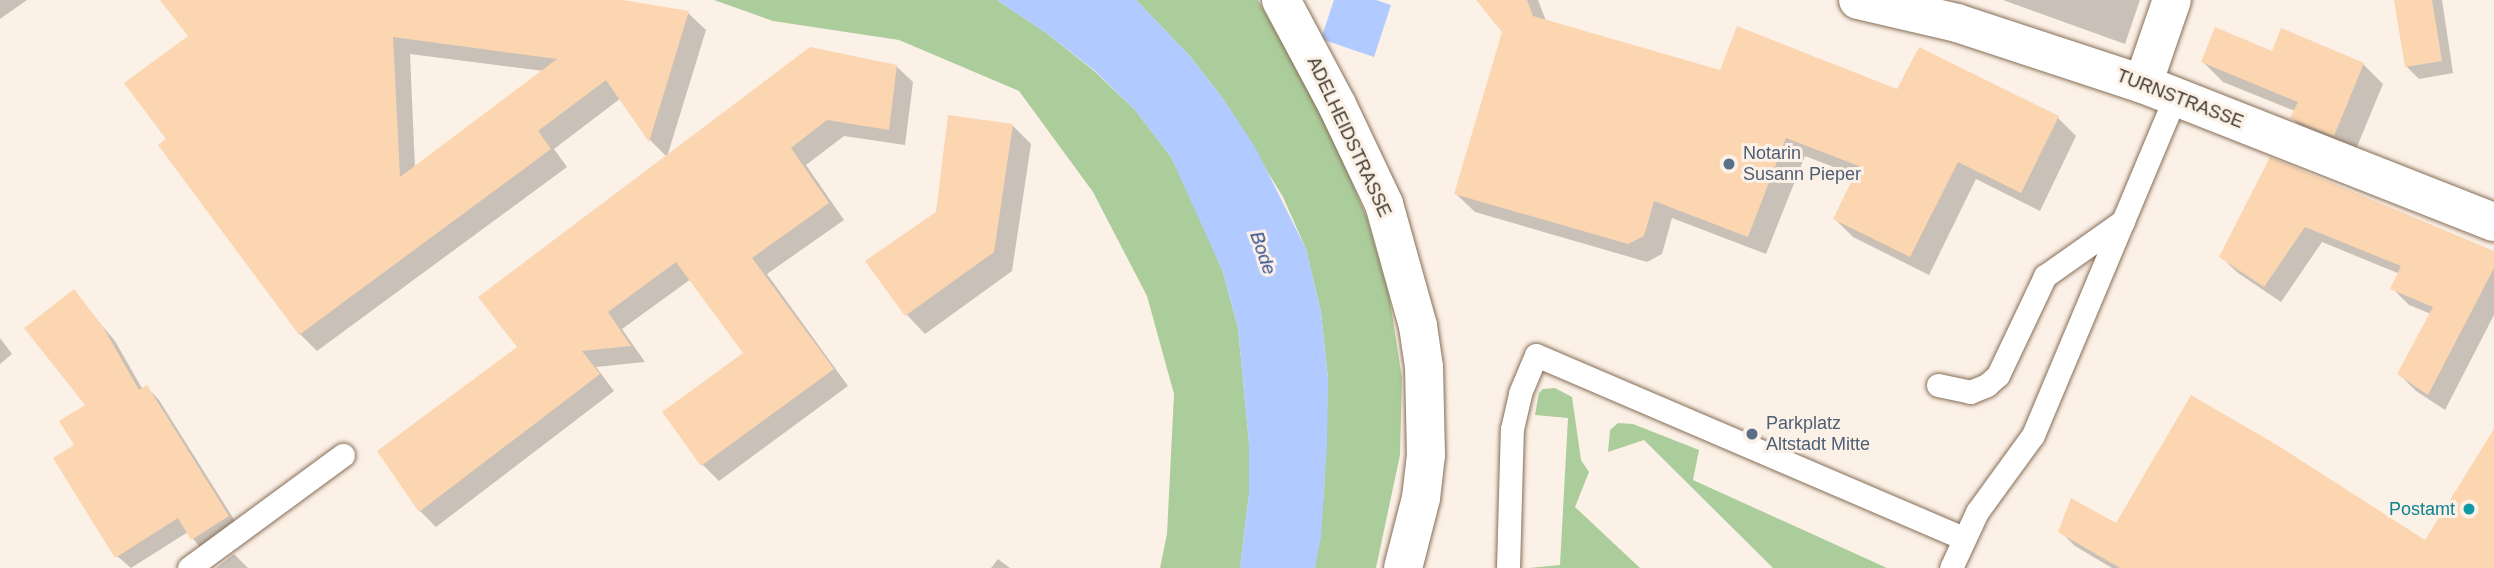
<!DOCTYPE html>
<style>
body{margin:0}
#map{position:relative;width:2494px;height:568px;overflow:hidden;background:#fcf1e7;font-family:Helvetica,sans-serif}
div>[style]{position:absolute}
.green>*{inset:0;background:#abcc9b}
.water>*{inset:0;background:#b1caff}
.shadow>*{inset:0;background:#0003}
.building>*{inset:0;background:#fbd6b1}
.roads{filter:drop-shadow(0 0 2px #866e56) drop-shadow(0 0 2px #866e56)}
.lane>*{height:23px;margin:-11.5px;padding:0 11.5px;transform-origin:11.5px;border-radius:11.5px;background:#fff}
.street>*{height:38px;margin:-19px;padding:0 19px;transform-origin:19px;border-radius:19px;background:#fff}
.dots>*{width:19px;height:19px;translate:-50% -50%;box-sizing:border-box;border:4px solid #fcf1e7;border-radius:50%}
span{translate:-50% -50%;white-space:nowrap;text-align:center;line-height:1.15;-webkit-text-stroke:6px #fcf1e7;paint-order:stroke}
.street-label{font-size:18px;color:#41362c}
.service-label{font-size:18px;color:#4e5e75}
.left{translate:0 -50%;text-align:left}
.culture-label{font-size:18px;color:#0d838f}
.right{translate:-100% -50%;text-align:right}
.water-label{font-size:19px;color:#375292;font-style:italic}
</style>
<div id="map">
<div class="green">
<div style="clip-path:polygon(714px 0,997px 0,1046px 33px,1093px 70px,1135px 110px,1171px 157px,1198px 213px,1223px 272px,1238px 328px,1249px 443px,1249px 494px,1240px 568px,1160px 568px,1167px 534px,1174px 394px,1147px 296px,1093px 192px,1019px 91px,899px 40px,773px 21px)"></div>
<div style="clip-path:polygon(1136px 0,1258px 0,1325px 120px,1367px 218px,1389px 295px,1402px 378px,1400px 455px,1376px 568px,1315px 568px,1324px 492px,1328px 379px,1321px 312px,1306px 249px,1283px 197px,1224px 100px,1190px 56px)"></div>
<div style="clip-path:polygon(1555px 388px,1572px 397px,1581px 460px,1589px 472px,1575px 507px,1640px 568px,1529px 568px,1560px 565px,1568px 418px,1535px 415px,1539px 393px,1543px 389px)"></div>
<div style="clip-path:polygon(1618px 423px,1633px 424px,1699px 450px,1693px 480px,1887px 568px,1773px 568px,1644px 440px,1608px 452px,1610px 430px)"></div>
</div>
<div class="water">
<div style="clip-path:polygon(997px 0,1136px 0,1190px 56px,1224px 100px,1255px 147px,1306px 249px,1321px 312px,1328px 379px,1327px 445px,1321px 537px,1315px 568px,1240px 568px,1249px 494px,1249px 443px,1238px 328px,1223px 272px,1171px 157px,1135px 110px,1094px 70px,1046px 33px)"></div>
<div style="clip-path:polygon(1334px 0,1376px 0,1391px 5px,1374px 57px,1321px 39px)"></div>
</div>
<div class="shadow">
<div style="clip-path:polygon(0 0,27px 0,0 19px)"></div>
<div style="clip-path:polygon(evenodd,163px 0,612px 0,688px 13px,706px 30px,667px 157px,651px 141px,621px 98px,554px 149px,567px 167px,317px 351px,300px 334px,168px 140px,190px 37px,163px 0,410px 54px,544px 71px,415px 168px,410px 54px)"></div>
<div style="clip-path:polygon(1498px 0,1538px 0,1546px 21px,1721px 72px,1898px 91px,2058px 118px,2076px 136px,2040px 211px,1976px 179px,1929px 275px,1853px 237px,1835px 219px,1857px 176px,1805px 156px,1766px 254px,1672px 218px,1662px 254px,1647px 262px,1475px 212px,1456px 194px,1504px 32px)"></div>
<div style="clip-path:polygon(2003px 0,2140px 0,2125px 44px)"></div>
<div style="clip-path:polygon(2396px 0,2442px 0,2453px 73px,2419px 79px,2406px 66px)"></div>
<div style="clip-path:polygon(2273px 53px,2363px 64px,2383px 84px,2354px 154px,2312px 138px,2292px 118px,2295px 111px,2223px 82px,2203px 62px)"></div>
<div style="clip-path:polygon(896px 66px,913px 82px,905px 145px,844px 136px,806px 165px,844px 220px,767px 274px,848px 386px,719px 481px,703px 465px,665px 412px,745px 353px,691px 279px,622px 329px,645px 362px,596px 367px,614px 391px,436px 527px,420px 511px,379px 452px)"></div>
<div style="clip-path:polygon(1012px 125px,1031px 144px,1012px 271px,925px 334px,907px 315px,868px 262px,938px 213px)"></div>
<div style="clip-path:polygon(2271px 160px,2494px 253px,2494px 315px,2445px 410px,2416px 391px,2399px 374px,2431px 314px,2409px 305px,2392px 288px,2400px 274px,2322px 242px,2281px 302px,2238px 273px,2221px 257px)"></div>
<div style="clip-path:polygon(74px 292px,115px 341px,143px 390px,147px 387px,159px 400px,240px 529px,208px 558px,188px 532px,131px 568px,117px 556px,76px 445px,87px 405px)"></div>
<div style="clip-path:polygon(0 338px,12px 354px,0 364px)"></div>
<div style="clip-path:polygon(2494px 430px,2494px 568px,2112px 568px,2075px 546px,2060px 531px,2117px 526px,2425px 542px)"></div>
<div style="clip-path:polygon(234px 554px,248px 568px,216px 568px)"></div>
<div style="clip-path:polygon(998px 559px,1010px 568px,991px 568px)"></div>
</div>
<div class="building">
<div style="clip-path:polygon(evenodd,160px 0,623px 0,689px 11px,649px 142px,606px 80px,538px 131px,551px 149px,299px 335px,158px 145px,166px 139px,124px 83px,188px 36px,160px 0,393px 37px,557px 59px,400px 177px,393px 37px)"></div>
<div style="clip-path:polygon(1476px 0,1527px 0,1533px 16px,1720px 70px,1737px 26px,1897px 89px,1919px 47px,2059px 116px,2021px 193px,1958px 162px,1910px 257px,1833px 219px,1859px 166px,1786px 138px,1748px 237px,1654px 201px,1644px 236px,1628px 244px,1454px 194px,1502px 32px)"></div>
<div style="clip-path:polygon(2394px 0,2432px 0,2442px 61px,2405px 67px)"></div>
<div style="clip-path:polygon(2215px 27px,2272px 51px,2281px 28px,2364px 63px,2334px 136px,2290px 118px,2298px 102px,2201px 62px)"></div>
<div style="clip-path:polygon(810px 47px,897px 65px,889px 130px,827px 120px,791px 148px,829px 203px,752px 258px,834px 369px,701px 466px,662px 412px,743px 353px,676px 262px,608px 312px,631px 346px,582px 351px,600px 374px,419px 512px,377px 451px,517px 347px,478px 297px)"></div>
<div style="clip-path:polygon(948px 115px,1013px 124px,994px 252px,905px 316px,865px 261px,936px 212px)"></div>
<div style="clip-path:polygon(2270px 157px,2494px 251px,2494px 268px,2428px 395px,2397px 374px,2433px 307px,2390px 289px,2401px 266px,2305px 227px,2264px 287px,2219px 257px)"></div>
<div style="clip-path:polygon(74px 289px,103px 327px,139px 390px,147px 385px,229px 516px,191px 540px,178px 518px,115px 558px,53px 458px,74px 445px,59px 421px,85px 405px,24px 328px)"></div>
<div style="clip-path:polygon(2191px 395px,2277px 445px,2425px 540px,2494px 429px,2494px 568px,2120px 568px,2058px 532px,2071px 498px,2116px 523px)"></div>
</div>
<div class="roads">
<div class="lane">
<div style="left:1938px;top:385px;width:33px;rotate:12deg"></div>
<div style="left:1970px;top:392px;width:18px;rotate:-22deg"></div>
<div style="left:1987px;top:385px;width:15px;rotate:-42deg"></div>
<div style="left:1998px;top:375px;width:110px;rotate:-64.6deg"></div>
<div style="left:2045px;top:276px;width:95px;rotate:-35.2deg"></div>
<div style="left:2123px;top:221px;width:134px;rotate:-67.2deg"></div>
<div style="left:189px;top:568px;width:191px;rotate:-36.3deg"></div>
<div style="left:1508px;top:568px;width:139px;rotate:-88.4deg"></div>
<div style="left:1512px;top:429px;width:37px;rotate:-77deg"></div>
<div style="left:1520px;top:393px;width:41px;rotate:-67.2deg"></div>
<div style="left:1536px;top:355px;width:465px;rotate:23.2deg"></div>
<div style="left:1951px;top:568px;width:62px;rotate:-65.1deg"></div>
<div style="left:1977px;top:512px;width:95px;rotate:-54deg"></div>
<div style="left:2033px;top:435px;width:232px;rotate:-67.2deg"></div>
</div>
<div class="street">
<div style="left:1281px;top:0;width:119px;rotate:61.9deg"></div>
<div style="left:1337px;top:105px;width:110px;rotate:64.6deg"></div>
<div style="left:1384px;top:204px;width:127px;rotate:74.4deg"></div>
<div style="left:1418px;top:326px;width:41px;rotate:81.7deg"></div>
<div style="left:1424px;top:367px;width:88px;rotate:88.7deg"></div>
<div style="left:1426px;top:455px;width:43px;rotate:96.6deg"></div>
<div style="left:1421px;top:498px;width:72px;rotate:104.4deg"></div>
<div style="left:1858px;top:0;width:102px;rotate:13.1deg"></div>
<div style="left:1957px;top:23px;width:196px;rotate:18.2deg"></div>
<div style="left:2143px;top:84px;width:377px;rotate:21.5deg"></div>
<div style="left:2143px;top:84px;width:89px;rotate:-71deg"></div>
</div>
</div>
<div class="dots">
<div style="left:1729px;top:164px;background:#5c6f8a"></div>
<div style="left:1752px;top:434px;background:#5c6f8a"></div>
<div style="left:2469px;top:509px;background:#0f9aa8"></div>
</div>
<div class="street-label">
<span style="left:2180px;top:99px;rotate:21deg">TURNSTRASSE</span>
<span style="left:1349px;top:137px;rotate:65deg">ADELHEIDSTRASSE</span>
</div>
<div class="service-label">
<span class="left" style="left:1743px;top:164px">Notarin<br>Susann Pieper</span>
<span class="left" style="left:1766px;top:434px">Parkplatz<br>Altstadt Mitte</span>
</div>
<div class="culture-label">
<span class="right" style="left:2455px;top:509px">Postamt</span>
</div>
<div class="water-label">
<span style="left:1263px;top:253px;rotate:71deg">Bode</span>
</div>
</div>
